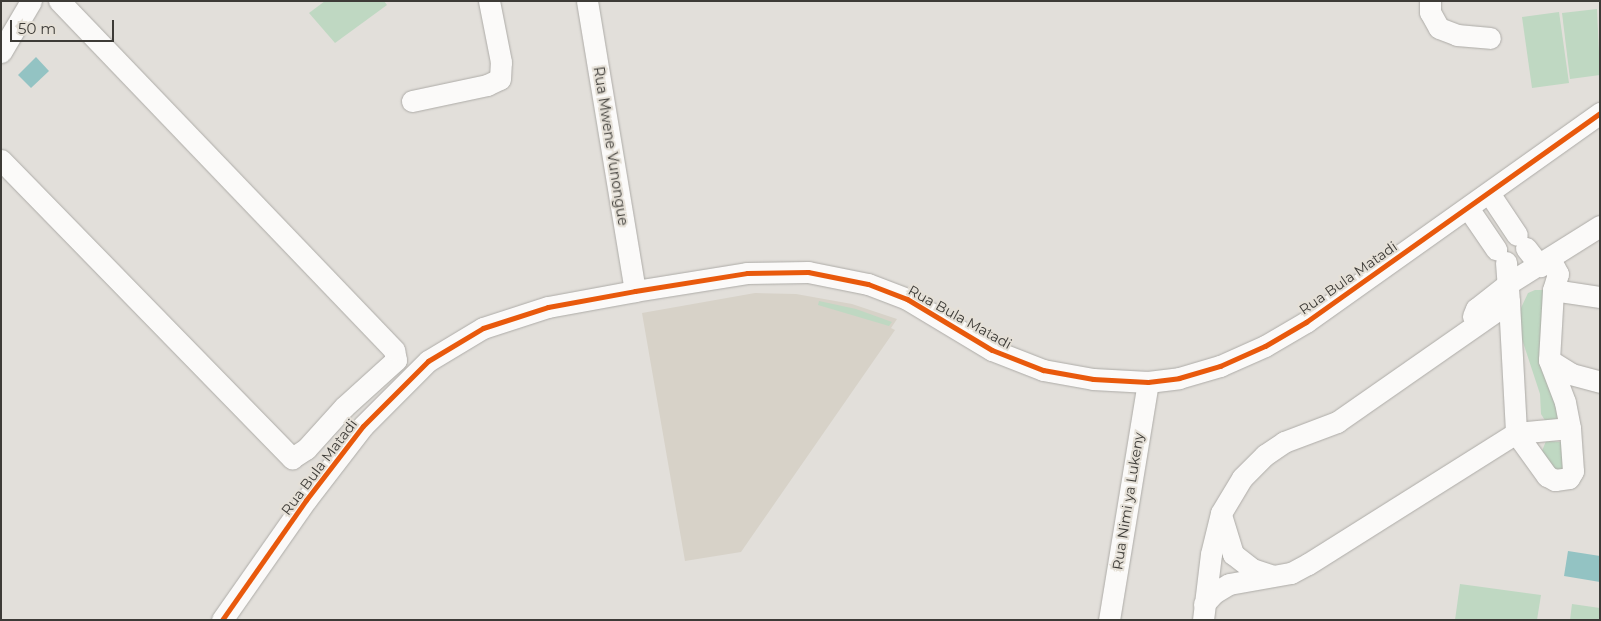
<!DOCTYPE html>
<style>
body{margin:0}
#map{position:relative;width:1601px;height:621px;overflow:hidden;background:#e2dfda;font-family:Montserrat,sans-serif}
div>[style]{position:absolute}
.built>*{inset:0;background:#d7d2c8}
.green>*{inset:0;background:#bfd8c2}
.water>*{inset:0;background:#93c3c3}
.roads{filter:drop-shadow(0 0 1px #adaba7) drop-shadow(0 0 1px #adaba7)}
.minor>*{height:21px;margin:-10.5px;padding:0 10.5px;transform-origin:10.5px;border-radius:10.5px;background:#fbfaf9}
.cycleway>*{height:5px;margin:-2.5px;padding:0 2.5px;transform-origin:2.5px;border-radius:2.5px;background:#e8590c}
span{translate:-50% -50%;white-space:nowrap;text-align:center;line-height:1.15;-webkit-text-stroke:4px #e5e0d7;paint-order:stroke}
.street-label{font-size:14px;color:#3d3b37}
.frame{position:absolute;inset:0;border:2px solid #3d3b37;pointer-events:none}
.scale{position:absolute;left:10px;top:20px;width:104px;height:22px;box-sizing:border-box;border:2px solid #3d3b37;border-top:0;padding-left:6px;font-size:15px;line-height:18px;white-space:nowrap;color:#3d3b37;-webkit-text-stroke:4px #e5e0d7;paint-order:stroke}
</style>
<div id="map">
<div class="built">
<div style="clip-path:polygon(755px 293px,796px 294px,852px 304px,897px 319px,891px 328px,895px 330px,741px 552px,685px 561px,642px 313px)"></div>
</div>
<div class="green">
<div style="clip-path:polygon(325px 1px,384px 1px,387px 5px,335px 43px,309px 13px)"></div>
<div style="clip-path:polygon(1597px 9px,1600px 75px,1570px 79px,1562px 13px)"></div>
<div style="clip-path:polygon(1559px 12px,1569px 83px,1532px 88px,1522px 17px)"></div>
<div style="clip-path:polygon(1535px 290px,1543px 290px,1551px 315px,1573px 413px,1546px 422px,1541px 414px,1540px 394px,1519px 330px,1520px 310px,1528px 293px)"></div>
<div style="clip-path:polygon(819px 301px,856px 309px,892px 322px,889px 326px,818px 305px)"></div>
<div style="clip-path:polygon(1546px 441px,1562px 442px,1569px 470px,1559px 474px,1542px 451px)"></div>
<div style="clip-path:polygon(1460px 584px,1541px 595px,1537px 620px,1455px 620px)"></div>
<div style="clip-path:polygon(1572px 604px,1600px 608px,1600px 620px,1570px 620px)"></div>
</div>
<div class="water">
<div style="clip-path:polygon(36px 57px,49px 71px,31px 88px,18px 75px)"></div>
<div style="clip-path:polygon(1568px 551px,1600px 556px,1600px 582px,1564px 576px)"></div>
</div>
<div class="roads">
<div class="minor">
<div style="left:587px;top:1px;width:294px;rotate:80.6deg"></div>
<div style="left:1430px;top:1px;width:11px;rotate:90deg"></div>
<div style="left:1430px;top:12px;width:18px;rotate:61deg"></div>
<div style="left:1439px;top:28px;width:19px;rotate:21deg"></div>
<div style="left:1457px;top:35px;width:33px;rotate:5deg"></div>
<div style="left:1px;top:52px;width:59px;rotate:-59.5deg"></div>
<div style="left:412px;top:101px;width:77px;rotate:-12deg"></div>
<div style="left:487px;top:85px;width:14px;rotate:-25deg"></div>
<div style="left:500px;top:79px;width:17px;rotate:-87deg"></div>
<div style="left:501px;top:62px;width:62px;rotate:-101.1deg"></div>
<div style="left:1px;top:160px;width:417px;rotate:45.7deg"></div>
<div style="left:292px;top:458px;width:17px;rotate:-33deg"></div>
<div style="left:306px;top:449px;width:57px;rotate:-47.9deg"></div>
<div style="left:344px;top:407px;width:70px;rotate:-42.1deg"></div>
<div style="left:396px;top:360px;width:10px;rotate:-101deg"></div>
<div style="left:394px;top:350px;width:484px;rotate:-133.8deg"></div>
<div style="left:1489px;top:193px;width:50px;rotate:56.3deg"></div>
<div style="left:1468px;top:208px;width:50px;rotate:55.7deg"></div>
<div style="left:1526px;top:248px;width:23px;rotate:52deg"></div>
<div style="left:1553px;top:290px;width:48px;rotate:8.5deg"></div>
<div style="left:1509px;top:302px;width:131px;rotate:86.9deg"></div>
<div style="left:1516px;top:433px;width:53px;rotate:54.2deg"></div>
<div style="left:1547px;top:476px;width:9px;rotate:27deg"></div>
<div style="left:1555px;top:480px;width:14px;rotate:-8deg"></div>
<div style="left:1569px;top:478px;width:8px;rotate:-60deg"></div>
<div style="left:1573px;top:471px;width:43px;rotate:-94deg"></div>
<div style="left:1570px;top:428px;width:26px;rotate:-101deg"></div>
<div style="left:1565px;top:402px;width:45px;rotate:-110.9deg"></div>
<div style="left:1549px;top:360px;width:70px;rotate:-86.7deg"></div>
<div style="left:1553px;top:290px;width:17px;rotate:-73deg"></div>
<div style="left:1558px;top:274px;width:17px;rotate:-118deg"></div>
<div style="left:1473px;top:316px;width:8px;rotate:-67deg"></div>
<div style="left:1476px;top:309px;width:42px;rotate:-38.2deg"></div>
<div style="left:1509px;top:283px;width:107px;rotate:-32.1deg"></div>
<div style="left:1549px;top:360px;width:26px;rotate:32deg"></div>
<div style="left:1571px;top:374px;width:30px;rotate:15deg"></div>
<div style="left:1222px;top:518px;width:38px;rotate:73deg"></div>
<div style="left:1233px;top:554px;width:24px;rotate:38deg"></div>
<div style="left:1252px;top:569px;width:20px;rotate:18deg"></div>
<div style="left:1204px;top:604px;width:15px;rotate:-48deg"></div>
<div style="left:1214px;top:593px;width:17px;rotate:-31deg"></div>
<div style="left:1229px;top:584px;width:63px;rotate:-10.1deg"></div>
<div style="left:1291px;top:573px;width:19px;rotate:-28deg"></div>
<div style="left:1308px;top:564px;width:246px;rotate:-32.2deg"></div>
<div style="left:1516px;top:433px;width:54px;rotate:-5.3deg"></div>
<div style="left:222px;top:620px;width:146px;rotate:-55deg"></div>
<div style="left:306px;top:500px;width:93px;rotate:-52.4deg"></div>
<div style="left:363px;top:426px;width:92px;rotate:-45deg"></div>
<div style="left:428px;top:361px;width:64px;rotate:-31deg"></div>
<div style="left:483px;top:328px;width:68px;rotate:-17.9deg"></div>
<div style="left:548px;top:307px;width:88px;rotate:-10.4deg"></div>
<div style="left:635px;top:291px;width:113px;rotate:-9.1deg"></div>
<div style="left:747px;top:273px;width:61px;rotate:-0.9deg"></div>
<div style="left:808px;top:272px;width:61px;rotate:11.3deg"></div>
<div style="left:868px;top:284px;width:42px;rotate:21deg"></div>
<div style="left:907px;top:299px;width:99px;rotate:31deg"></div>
<div style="left:992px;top:350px;width:55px;rotate:21.4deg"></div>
<div style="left:1043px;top:370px;width:51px;rotate:10.2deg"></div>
<div style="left:1093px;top:379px;width:55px;rotate:3.1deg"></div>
<div style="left:1148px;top:382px;width:31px;rotate:-7deg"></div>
<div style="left:1179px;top:378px;width:43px;rotate:-16.3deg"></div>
<div style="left:1220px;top:366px;width:49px;rotate:-24deg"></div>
<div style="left:1265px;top:346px;width:48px;rotate:-30.3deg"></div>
<div style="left:1306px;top:322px;width:361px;rotate:-35.4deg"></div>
<div style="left:1109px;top:620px;width:241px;rotate:-80.7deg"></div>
<div style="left:1203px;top:620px;width:66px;rotate:-83.1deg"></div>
<div style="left:1211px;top:554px;width:42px;rotate:-76.3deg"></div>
<div style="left:1221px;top:513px;width:41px;rotate:-59deg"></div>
<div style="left:1242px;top:478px;width:33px;rotate:-45deg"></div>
<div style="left:1265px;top:455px;width:23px;rotate:-34deg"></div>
<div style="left:1284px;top:442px;width:57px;rotate:-20.7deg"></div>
<div style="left:1337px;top:422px;width:210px;rotate:-34.9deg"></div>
<div style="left:1509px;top:302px;width:40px;rotate:-94.3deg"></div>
</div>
</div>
<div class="cycleway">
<div style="left:222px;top:620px;width:146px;rotate:-55deg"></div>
<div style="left:306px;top:500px;width:93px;rotate:-52.4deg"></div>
<div style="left:363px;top:426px;width:92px;rotate:-45deg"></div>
<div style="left:428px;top:361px;width:64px;rotate:-31deg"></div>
<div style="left:483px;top:328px;width:68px;rotate:-17.9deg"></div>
<div style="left:548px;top:307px;width:88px;rotate:-10.4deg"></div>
<div style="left:635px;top:291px;width:113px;rotate:-9.1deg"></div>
<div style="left:747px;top:273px;width:61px;rotate:-0.9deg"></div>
<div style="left:808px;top:272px;width:61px;rotate:11.3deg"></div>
<div style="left:868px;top:284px;width:42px;rotate:21deg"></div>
<div style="left:907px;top:299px;width:99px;rotate:31deg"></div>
<div style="left:992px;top:350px;width:55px;rotate:21.4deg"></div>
<div style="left:1043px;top:370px;width:51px;rotate:10.2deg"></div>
<div style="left:1093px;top:379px;width:55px;rotate:3.1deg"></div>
<div style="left:1148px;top:382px;width:31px;rotate:-7deg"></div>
<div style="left:1179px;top:378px;width:43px;rotate:-16.3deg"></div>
<div style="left:1220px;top:366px;width:49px;rotate:-24deg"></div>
<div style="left:1265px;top:346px;width:48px;rotate:-30.3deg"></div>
<div style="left:1306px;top:322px;width:361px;rotate:-35.4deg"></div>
</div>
<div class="street-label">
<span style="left:611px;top:146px;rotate:81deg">Rua Mwene Vunongue</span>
<span style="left:1348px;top:278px;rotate:-35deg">Rua Bula Matadi</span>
<span style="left:960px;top:317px;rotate:29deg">Rua Bula Matadi</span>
<span style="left:319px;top:467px;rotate:-53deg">Rua Bula Matadi</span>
<span style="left:1128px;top:501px;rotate:-81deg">Rua Nimi ya Lukeny</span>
</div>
<div class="frame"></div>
<div class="scale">50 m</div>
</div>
